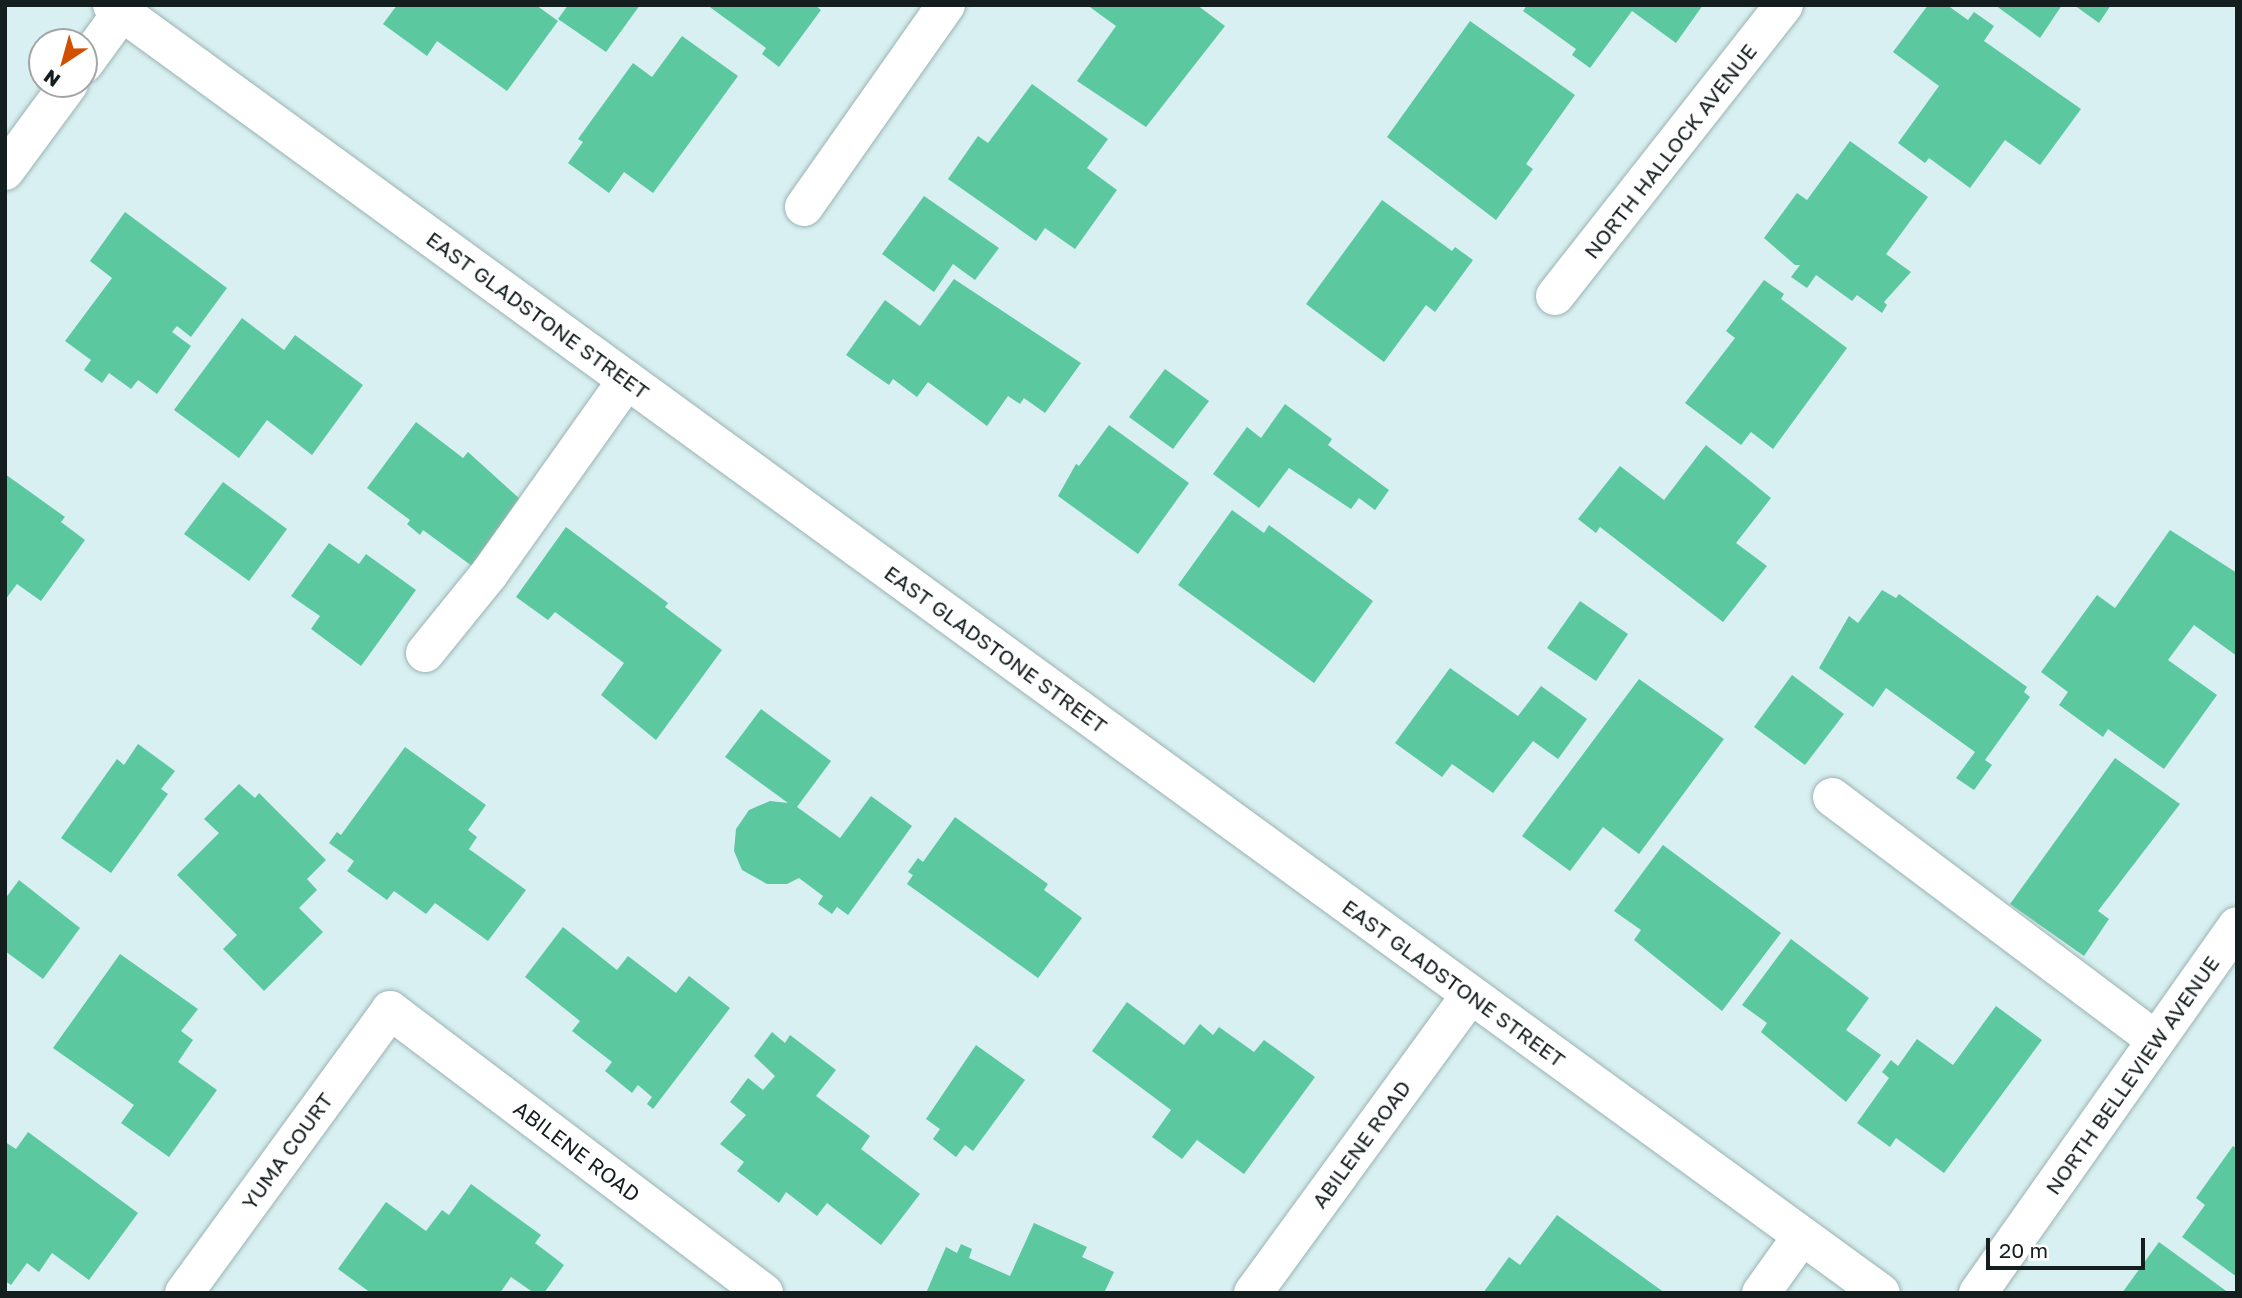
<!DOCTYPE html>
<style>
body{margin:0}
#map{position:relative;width:2242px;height:1298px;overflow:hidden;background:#d8f0f1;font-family:"Golos Text",sans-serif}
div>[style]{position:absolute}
.building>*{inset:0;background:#5bc8a0}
.roads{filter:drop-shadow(0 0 2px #9bb2b3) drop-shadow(0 0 2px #9bb2b3)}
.minor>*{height:38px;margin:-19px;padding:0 19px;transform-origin:19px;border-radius:19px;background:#fff}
.major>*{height:38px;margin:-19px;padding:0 19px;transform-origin:19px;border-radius:19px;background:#fff}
span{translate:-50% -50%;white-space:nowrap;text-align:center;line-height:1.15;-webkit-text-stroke:7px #fff;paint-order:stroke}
.street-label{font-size:21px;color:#151e1f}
.frame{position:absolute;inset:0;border:7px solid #151e1f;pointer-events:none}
.north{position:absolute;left:28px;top:28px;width:70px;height:70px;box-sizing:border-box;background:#fff;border:2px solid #a1a5a5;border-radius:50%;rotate:216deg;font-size:19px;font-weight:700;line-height:28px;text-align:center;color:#151e1f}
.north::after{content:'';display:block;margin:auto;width:24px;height:32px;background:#d24f00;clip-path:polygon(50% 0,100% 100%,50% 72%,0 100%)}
.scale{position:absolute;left:1986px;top:1238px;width:159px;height:32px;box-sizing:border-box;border:4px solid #151e1f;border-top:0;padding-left:9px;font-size:21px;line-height:24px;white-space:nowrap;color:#151e1f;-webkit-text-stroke:5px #fff;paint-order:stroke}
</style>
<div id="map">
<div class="building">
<div style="clip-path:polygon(397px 5px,536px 5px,558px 21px,507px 91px,437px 41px,427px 56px,383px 24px)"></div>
<div style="clip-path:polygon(568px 5px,640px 5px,606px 52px,558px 19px)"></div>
<div style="clip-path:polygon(707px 5px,815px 5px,821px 10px,779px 67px,762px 54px,766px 48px)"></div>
<div style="clip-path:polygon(1087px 5px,1197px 5px,1225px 26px,1146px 127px,1077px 81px,1116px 26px)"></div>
<div style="clip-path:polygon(1527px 5px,1703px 5px,1676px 43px,1632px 11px,1590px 68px,1572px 55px,1576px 49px,1523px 11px)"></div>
<div style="clip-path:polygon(1928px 5px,1947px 5px,1968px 20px,1974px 12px,1994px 26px,1984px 41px,2081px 109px,2040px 165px,2005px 140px,1970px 188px,1929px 158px,1925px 163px,1898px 143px,1939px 86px,1893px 52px)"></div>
<div style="clip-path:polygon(1995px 5px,2062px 5px,2040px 38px)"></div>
<div style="clip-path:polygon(2074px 5px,2111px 5px,2099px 23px)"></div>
<div style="clip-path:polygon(1470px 21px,1575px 95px,1526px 164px,1533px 169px,1496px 220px,1387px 137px)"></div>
<div style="clip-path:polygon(682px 36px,738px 76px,653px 193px,624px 172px,609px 193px,568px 163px,583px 142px,578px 139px,633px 63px,652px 77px)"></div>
<div style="clip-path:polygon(1032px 84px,1108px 139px,1087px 168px,1117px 190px,1075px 249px,1045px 228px,1036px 241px,948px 179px,978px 136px,988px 143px)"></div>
<div style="clip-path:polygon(1850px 141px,1928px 197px,1886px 254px,1911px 272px,1884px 302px,1887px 305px,1882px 313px,1857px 295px,1852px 301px,1816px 275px,1807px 288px,1791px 277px,1800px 265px,1795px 265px,1764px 238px,1797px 193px,1807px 200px)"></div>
<div style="clip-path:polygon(924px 196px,999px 248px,975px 280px,953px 264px,934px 292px,882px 254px)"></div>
<div style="clip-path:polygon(1382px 200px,1452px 251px,1455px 247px,1473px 260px,1435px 312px,1426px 305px,1384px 362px,1306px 304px)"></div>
<div style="clip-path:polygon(125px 212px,227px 288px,191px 337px,177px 326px,172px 332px,191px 346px,157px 394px,138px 380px,131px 389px,109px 373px,102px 383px,84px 370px,91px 360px,65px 341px,112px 278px,90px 261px)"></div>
<div style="clip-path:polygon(954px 279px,1081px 363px,1045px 413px,1024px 398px,1020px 404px,1008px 396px,987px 426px,928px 382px,917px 397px,893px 379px,889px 385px,846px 355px,885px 300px,920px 326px)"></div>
<div style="clip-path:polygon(1764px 280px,1784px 294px,1781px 299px,1847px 348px,1773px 449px,1751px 432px,1741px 445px,1685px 403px,1735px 338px,1726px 331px)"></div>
<div style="clip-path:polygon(242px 318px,284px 350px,295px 335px,363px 385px,312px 455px,267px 420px,239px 458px,174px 410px)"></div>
<div style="clip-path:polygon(1165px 369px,1209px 401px,1173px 449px,1129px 417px)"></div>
<div style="clip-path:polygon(1285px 404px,1332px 439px,1328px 445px,1389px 490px,1375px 510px,1359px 498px,1351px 509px,1289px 468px,1259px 508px,1213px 474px,1247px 427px,1261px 438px)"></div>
<div style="clip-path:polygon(416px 422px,463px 458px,468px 452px,521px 500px,472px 566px,423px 530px,420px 535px,407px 524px,410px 520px,367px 488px)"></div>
<div style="clip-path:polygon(1109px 425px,1189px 483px,1138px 554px,1058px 496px,1076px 464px,1079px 466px)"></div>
<div style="clip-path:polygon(1706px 445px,1771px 498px,1736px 543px,1767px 566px,1723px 622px,1600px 527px,1596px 533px,1578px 519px,1620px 466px,1664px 500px)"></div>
<div style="clip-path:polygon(5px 474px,65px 517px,61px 522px,85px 540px,41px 601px,17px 584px,5px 600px)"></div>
<div style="clip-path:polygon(223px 482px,287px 529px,249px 581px,184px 534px)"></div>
<div style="clip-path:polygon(1232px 510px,1264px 533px,1269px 525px,1373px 601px,1314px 683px,1178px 585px)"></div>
<div style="clip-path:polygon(566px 527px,668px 603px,665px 607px,722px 650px,656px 740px,601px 695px,624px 663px,555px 612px,548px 620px,516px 597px)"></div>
<div style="clip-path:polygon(2170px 530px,2237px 573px,2237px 656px,2194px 625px,2168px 660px,2217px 695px,2164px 769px,2108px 729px,2103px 737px,2059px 705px,2068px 692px,2041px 672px,2097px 595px,2115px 608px)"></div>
<div style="clip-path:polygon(329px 543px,359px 564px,366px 554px,416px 590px,361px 666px,311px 629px,320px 616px,291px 596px)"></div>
<div style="clip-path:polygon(1882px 590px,1896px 598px,1899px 594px,2027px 687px,2024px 692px,2030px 697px,1985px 760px,1992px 765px,1974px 790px,1956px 778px,1975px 752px,1886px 688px,1873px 707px,1819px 668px,1849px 616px,1858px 623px)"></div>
<div style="clip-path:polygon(1580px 601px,1628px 634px,1596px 681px,1547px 648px)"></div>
<div style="clip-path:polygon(1450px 668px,1518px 716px,1541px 686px,1587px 719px,1558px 759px,1533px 741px,1493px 793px,1452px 764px,1442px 777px,1395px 743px)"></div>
<div style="clip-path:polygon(1792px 675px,1844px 714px,1805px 765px,1754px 727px)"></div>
<div style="clip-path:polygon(1639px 679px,1724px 739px,1639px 854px,1603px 827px,1570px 871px,1522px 836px)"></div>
<div style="clip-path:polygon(761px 709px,831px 761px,797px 807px,840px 838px,871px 796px,912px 826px,848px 915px,837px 907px,832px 914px,818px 904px,823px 896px,799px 878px,787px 884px,767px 884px,742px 870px,734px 851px,736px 829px,749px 810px,770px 801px,788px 803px,725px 757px)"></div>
<div style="clip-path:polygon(138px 744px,175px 771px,161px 789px,168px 794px,111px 873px,61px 838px,117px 759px,124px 765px)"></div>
<div style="clip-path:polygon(405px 747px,486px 805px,468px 830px,477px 837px,469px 849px,526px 890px,488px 941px,435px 903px,426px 914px,394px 891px,387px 900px,347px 871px,354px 861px,329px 843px,337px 832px,341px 835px)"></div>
<div style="clip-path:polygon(2115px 758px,2180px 804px,2098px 911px,2109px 919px,2084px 956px,2010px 904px)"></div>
<div style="clip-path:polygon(239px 784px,255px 798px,259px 793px,326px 860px,307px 879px,317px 890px,299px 908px,323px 932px,264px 991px,223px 949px,237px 935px,177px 875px,219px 833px,204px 819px)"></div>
<div style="clip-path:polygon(955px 817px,1048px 884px,1044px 890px,1082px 918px,1038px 978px,907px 884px,913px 875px,908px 872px,918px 858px,923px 862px)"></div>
<div style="clip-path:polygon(1663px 845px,1781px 933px,1722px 1011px,1634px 940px,1641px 930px,1614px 911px)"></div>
<div style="clip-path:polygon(19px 880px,80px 928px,43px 979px,5px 951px,5px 899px)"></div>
<div style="clip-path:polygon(563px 927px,617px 970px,628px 956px,676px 993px,689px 976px,730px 1008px,653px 1109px,647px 1104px,652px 1097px,638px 1085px,632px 1093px,605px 1071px,612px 1062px,572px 1031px,580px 1021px,525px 977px)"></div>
<div style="clip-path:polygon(1791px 939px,1869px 998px,1846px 1030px,1881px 1055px,1846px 1102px,1761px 1032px,1767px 1023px,1742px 1005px)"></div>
<div style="clip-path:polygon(120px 954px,198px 1009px,181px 1031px,193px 1040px,178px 1062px,217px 1090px,169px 1157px,121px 1123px,134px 1105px,53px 1048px)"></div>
<div style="clip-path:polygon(1127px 1002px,1184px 1045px,1200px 1024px,1213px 1035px,1219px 1027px,1254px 1052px,1264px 1040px,1315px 1077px,1244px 1174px,1197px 1140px,1182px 1159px,1152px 1137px,1171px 1110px,1092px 1051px)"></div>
<div style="clip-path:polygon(1996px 1006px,2042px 1040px,1944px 1173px,1896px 1138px,1890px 1147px,1857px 1123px,1889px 1078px,1882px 1072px,1891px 1060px,1898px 1066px,1917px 1039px,1953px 1065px)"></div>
<div style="clip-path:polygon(772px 1032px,785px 1043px,790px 1035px,836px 1070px,816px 1096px,870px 1136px,861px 1149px,920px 1194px,881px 1245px,827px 1203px,817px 1216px,786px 1192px,779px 1203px,737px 1171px,744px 1162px,720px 1144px,746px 1115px,730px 1102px,748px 1078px,763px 1090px,775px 1076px,754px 1056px)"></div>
<div style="clip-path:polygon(976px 1045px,1025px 1080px,973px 1151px,965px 1145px,956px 1157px,933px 1139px,940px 1129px,926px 1119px)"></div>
<div style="clip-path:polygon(28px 1132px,138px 1213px,89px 1280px,52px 1253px,39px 1272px,27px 1263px,11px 1285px,5px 1281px,5px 1142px,16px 1149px)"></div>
<div style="clip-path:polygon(2233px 1146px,2237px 1149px,2237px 1277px,2182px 1237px,2205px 1205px,2196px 1198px)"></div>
<div style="clip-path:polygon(471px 1184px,541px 1235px,535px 1243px,564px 1265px,544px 1293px,534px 1293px,511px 1277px,500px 1293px,371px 1293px,338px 1269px,386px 1202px,426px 1231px,442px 1210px,449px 1215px)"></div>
<div style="clip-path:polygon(1557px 1215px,1665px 1293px,1483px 1293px,1509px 1257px,1520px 1265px)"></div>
<div style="clip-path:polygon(1034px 1223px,1087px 1247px,1082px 1257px,1114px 1272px,1104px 1293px,926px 1293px,946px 1247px,957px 1253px,961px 1244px,972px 1249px,969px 1258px,1010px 1276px)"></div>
<div style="clip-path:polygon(2159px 1242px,2229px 1293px,2122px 1293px)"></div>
</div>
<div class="roads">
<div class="minor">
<div style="left:112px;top:5px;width:2188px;rotate:36.06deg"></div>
<div style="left:804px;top:207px;width:247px;rotate:-54.9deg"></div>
<div style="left:1555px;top:296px;width:370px;rotate:-51.8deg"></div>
<div style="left:425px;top:653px;width:102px;rotate:-51deg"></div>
<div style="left:489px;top:574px;width:238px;rotate:-54.6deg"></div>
<div style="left:1832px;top:797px;width:405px;rotate:36.9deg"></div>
<div style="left:184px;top:1293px;width:350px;rotate:-53.9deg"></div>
<div style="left:390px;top:1010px;width:469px;rotate:37.1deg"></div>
<div style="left:1253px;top:1293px;width:369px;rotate:-53.9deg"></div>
<div style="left:1761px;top:1293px;width:70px;rotate:-54.3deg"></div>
<div style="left:1978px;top:1293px;width:449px;rotate:-54.8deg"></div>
</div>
<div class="major">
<div style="left:84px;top:64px;width:73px;rotate:-53.9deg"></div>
<div style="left:5px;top:171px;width:108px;rotate:-53.7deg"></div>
</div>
</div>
<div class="street-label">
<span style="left:1670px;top:151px;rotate:-52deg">NORTH HALLOCK AVENUE</span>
<span style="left:538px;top:315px;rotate:36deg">EAST GLADSTONE STREET</span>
<span style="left:996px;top:649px;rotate:36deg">EAST GLADSTONE STREET</span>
<span style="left:1454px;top:983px;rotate:36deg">EAST GLADSTONE STREET</span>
<span style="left:2132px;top:1075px;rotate:-55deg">NORTH BELLEVIEW AVENUE</span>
<span style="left:1361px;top:1144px;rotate:-54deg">ABILENE ROAD</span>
<span style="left:287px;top:1151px;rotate:-54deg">YUMA COURT</span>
<span style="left:577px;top:1151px;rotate:37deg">ABILENE ROAD</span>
</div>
<div class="frame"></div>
<div class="north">N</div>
<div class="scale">20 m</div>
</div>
